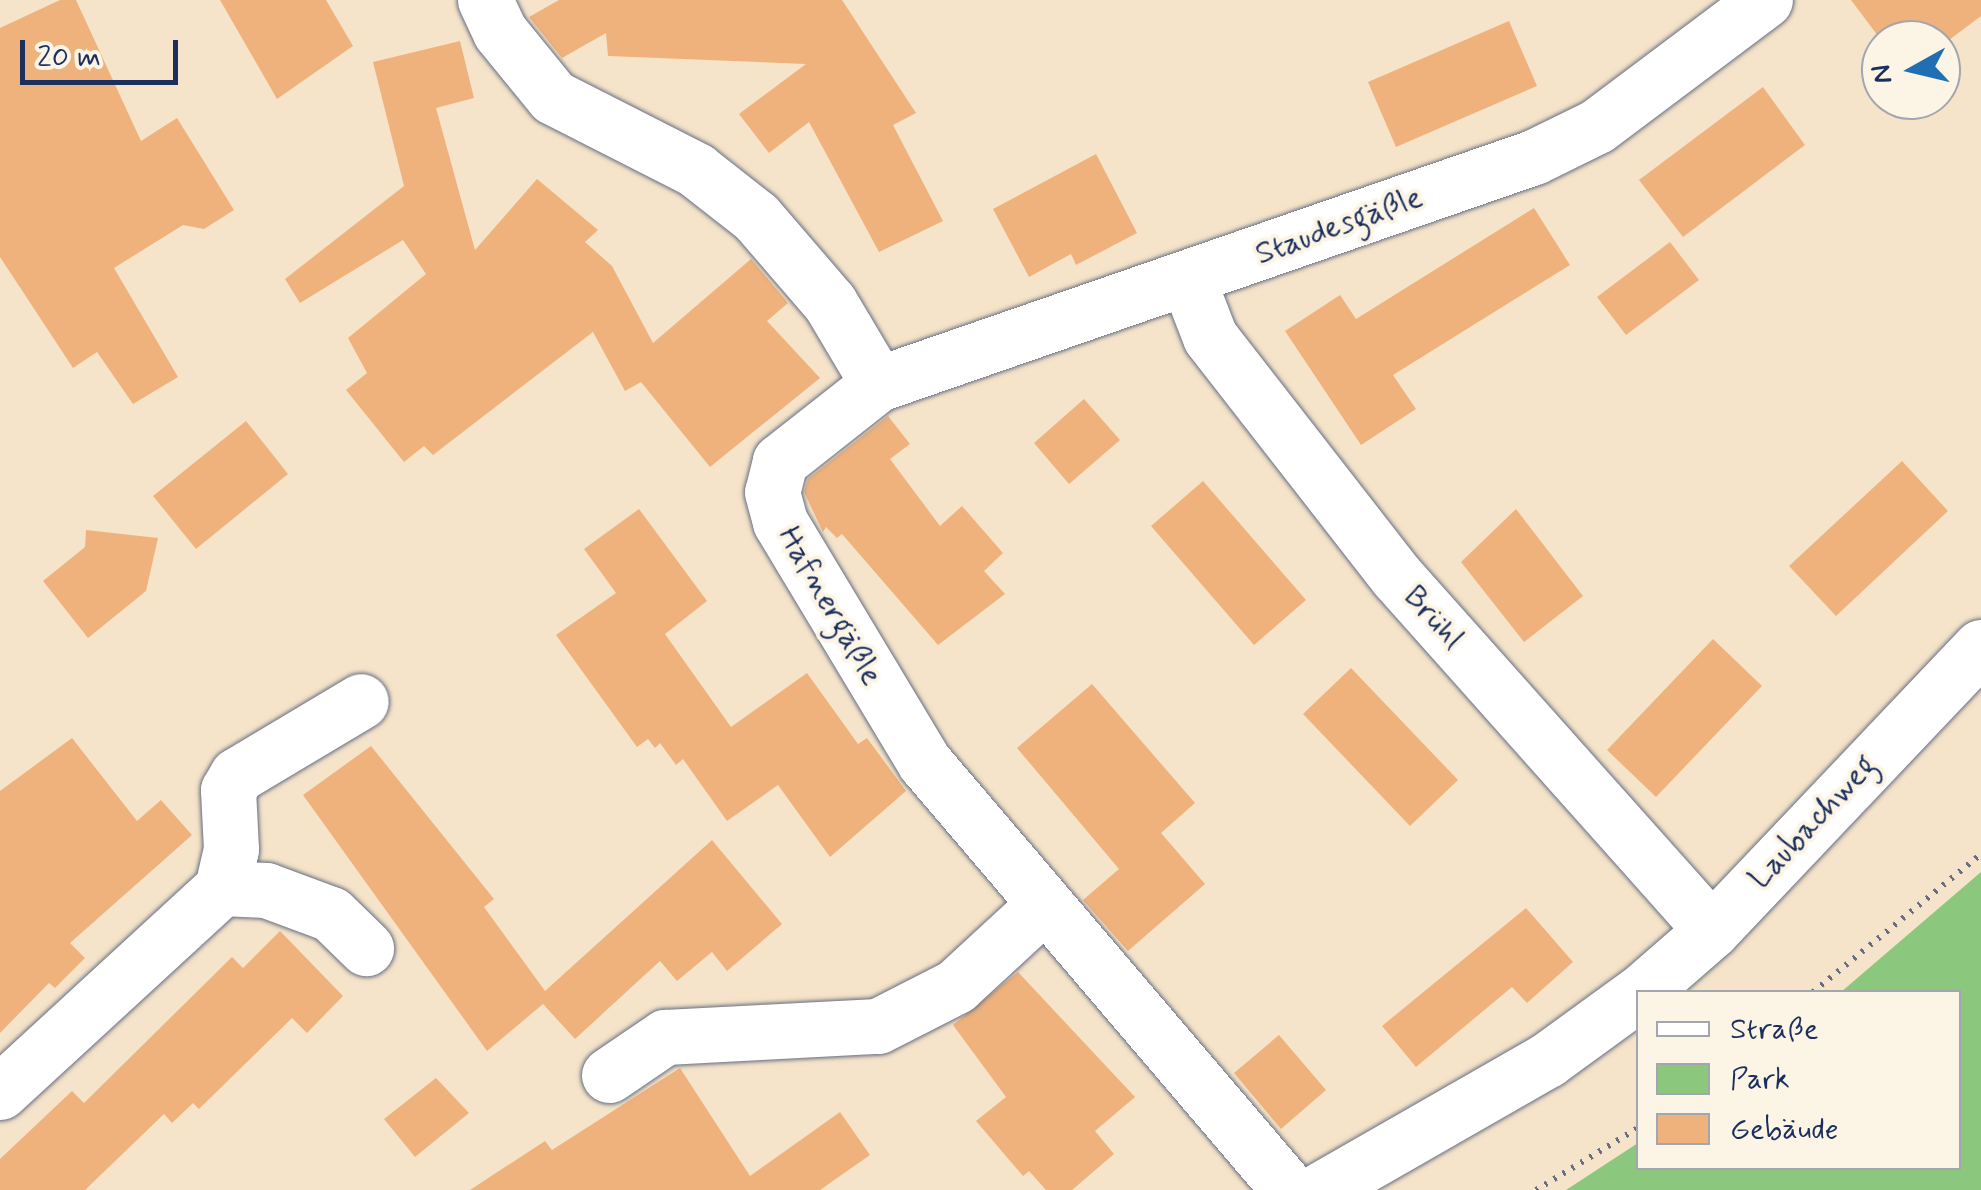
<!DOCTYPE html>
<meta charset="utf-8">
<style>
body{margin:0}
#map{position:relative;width:1981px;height:1190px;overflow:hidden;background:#f5e4c9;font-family:Mynerve,sans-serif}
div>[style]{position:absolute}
.green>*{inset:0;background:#8bc77c}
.building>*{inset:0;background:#f0b27c}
.path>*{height:6px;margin-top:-3px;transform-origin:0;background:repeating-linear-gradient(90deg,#676e83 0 2.5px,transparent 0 10.5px)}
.roads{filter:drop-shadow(0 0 2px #676e83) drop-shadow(0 0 2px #676e83)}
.minor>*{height:55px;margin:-27.5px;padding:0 27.5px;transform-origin:27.5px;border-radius:27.5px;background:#fff}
span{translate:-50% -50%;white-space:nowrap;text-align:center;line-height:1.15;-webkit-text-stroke:8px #fcf5e5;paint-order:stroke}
.street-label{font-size:32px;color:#1b2f5e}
.legend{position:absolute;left:1636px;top:990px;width:325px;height:180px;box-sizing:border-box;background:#fcf5e5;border:2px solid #a2a6af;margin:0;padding:12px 18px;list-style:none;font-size:30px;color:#1b2f5e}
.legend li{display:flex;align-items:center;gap:20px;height:50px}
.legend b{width:50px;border:2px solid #a2a6af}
.north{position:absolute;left:1861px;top:20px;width:100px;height:100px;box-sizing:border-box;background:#fcf5e5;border:2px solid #a2a6af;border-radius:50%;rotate:262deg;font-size:28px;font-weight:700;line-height:40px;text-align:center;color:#1b2f5e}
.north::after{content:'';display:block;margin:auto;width:35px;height:45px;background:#1f6fb2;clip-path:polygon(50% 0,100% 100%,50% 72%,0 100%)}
.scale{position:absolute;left:20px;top:40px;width:158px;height:45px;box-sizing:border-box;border:5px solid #1b2f5e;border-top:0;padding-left:12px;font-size:30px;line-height:35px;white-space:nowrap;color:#1b2f5e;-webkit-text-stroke:8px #fcf5e5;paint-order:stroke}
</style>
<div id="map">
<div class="green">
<div style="clip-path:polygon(1981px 872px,1981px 1190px,1566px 1190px,1638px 1143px,1638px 1168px,1958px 1168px,1958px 992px,1841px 992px)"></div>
</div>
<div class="building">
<div style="clip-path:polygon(60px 0,76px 0,141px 141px,177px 118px,234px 210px,204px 229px,183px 225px,114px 268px,178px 377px,133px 404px,97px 352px,73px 368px,0 257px,0 28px)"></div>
<div style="clip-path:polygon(220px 0,326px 0,353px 46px,277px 99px)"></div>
<div style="clip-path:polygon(559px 0,842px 0,916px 113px,893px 125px,943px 221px,879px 252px,809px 122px,769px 153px,739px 114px,806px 64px,608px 56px,606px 33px,562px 58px,529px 17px)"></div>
<div style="clip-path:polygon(1851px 0,1981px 0,1981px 16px,1949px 40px,1881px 40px)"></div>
<div style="clip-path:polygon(1509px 21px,1537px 86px,1396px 147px,1368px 82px)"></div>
<div style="clip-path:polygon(460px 41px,474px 98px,436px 108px,475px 250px,537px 179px,598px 230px,585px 242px,612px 266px,653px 343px,751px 259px,788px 303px,767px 321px,820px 378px,710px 467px,641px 382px,625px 391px,593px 332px,433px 455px,424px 446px,404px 462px,346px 390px,367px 373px,348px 338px,426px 274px,403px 240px,300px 303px,285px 279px,404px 186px,373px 62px)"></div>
<div style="clip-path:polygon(1763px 87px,1805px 145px,1683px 237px,1639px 180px)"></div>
<div style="clip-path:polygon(1096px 154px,1137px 233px,1076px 265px,1071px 254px,1029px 277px,993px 209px)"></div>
<div style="clip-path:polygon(1534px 208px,1570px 265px,1393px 375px,1416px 409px,1361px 445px,1285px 331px,1340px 295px,1356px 319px)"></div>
<div style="clip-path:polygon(1670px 242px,1699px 280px,1626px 335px,1597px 297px)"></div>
<div style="clip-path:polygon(1084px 399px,1120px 440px,1069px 484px,1034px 443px)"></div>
<div style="clip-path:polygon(888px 416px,910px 444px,890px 459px,940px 526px,962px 506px,1003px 553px,984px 571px,1005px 594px,938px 645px,842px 534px,837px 538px,826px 527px,823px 532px,804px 492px,808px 479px)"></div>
<div style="clip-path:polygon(246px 421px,288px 474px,196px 549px,153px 496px)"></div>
<div style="clip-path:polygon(1902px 461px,1948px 511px,1836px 616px,1789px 566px)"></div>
<div style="clip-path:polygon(1203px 481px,1306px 600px,1254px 645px,1151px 526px)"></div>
<div style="clip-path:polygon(639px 509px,707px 601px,665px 634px,731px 727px,807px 673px,858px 744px,867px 738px,906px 791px,830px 857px,778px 785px,727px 821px,683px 759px,676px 765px,660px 743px,655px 748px,648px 739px,637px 747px,556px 635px,616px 593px,584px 549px)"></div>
<div style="clip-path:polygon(1516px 509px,1583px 596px,1524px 642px,1461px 562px)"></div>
<div style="clip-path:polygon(86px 530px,158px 538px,146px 591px,88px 638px,43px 581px,85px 547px)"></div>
<div style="clip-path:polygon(1713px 639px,1762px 686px,1656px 797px,1607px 750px)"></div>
<div style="clip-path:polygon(1351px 668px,1458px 780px,1410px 826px,1303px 714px)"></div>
<div style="clip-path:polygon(1092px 684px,1195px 803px,1161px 833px,1205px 884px,1128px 951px,1083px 900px,1119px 869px,1017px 748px)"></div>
<div style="clip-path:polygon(72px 738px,137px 821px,161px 800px,192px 835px,70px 943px,85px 958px,55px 988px,49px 983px,0 1033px,0 791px)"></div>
<div style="clip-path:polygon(371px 746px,494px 899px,484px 907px,545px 991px,712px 840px,782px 924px,727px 971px,712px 952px,677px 981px,660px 961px,575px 1039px,543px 1004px,487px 1051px,303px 795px)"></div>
<div style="clip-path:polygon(1526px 908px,1573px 962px,1527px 1003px,1512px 987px,1416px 1067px,1382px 1026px)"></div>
<div style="clip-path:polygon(280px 931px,343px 996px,307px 1033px,292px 1018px,199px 1109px,193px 1103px,172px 1123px,164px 1114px,85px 1190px,0 1190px,0 1159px,72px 1091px,84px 1103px,232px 957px,243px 968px)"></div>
<div style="clip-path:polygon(1018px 972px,1135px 1097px,1095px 1131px,1114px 1154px,1072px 1190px,1046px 1190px,1029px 1171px,1023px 1176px,976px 1121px,1006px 1097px,953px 1025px)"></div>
<div style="clip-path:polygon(1279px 1035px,1326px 1090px,1281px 1129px,1234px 1073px)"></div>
<div style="clip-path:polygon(680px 1068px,750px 1176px,840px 1112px,870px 1155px,820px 1190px,470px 1190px,545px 1141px,552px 1150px)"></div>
<div style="clip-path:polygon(436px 1078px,469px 1113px,415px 1157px,384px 1119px)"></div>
</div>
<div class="path">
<div style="left:1813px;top:992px;width:217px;rotate:-39.4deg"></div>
<div style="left:1536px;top:1190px;width:119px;rotate:-31.3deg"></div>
</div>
<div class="roads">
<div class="minor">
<div style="left:485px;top:0;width:35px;rotate:65deg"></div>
<div style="left:500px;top:32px;width:84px;rotate:50.8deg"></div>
<div style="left:553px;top:97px;width:161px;rotate:27deg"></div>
<div style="left:696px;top:170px;width:76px;rotate:38.1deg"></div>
<div style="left:756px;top:217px;width:113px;rotate:49.3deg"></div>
<div style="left:830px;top:303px;width:94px;rotate:59.3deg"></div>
<div style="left:878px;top:384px;width:125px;rotate:141.8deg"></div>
<div style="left:780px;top:461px;width:32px;rotate:104deg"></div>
<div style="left:772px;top:492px;width:31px;rotate:75deg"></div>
<div style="left:780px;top:522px;width:281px;rotate:59deg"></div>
<div style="left:925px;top:763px;width:561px;rotate:49.55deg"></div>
<div style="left:1188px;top:280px;width:61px;rotate:68.9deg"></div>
<div style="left:1210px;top:337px;width:304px;rotate:52.1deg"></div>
<div style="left:1397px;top:577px;width:473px;rotate:48.3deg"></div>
<div style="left:878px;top:384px;width:694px;rotate:-19.09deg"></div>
<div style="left:1534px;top:157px;width:70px;rotate:-26.2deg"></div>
<div style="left:1597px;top:126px;width:210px;rotate:-36.9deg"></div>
<div style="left:222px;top:888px;width:44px;rotate:2.6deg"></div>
<div style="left:266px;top:890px;width:69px;rotate:20.3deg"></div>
<div style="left:331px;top:914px;width:49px;rotate:44.2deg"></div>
<div style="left:1641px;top:992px;width:94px;rotate:-41.1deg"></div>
<div style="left:1712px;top:930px;width:390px;rotate:-46.5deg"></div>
<div style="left:609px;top:1075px;width:68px;rotate:-34.2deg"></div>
<div style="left:665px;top:1037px;width:213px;rotate:-3deg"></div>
<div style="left:878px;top:1026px;width:88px;rotate:-27.1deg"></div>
<div style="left:956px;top:986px;width:121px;rotate:-42.7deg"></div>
<div style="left:0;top:1092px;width:301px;rotate:-42.6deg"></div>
<div style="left:222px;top:888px;width:40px;rotate:-77deg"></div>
<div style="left:231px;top:849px;width:59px;rotate:-92.9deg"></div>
<div style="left:228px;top:790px;width:17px;rotate:-59deg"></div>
<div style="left:237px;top:775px;width:144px;rotate:-30.8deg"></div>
<div style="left:1320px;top:1190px;width:262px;rotate:-29.8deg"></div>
<div style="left:1547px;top:1060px;width:112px;rotate:-36deg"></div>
</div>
</div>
<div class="street-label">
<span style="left:1339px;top:226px;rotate:-20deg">Staudesgäßle</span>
<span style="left:830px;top:606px;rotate:60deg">Hafnergäßle</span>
<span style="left:1433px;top:618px;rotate:48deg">Brühl</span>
<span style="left:1813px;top:822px;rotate:-47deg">Laubachweg</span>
</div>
<ul class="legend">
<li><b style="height:12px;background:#fff"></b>Straße</li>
<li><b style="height:28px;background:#8bc77c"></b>Park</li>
<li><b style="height:28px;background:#f0b27c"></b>Gebäude</li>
</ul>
<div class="north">N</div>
<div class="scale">20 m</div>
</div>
